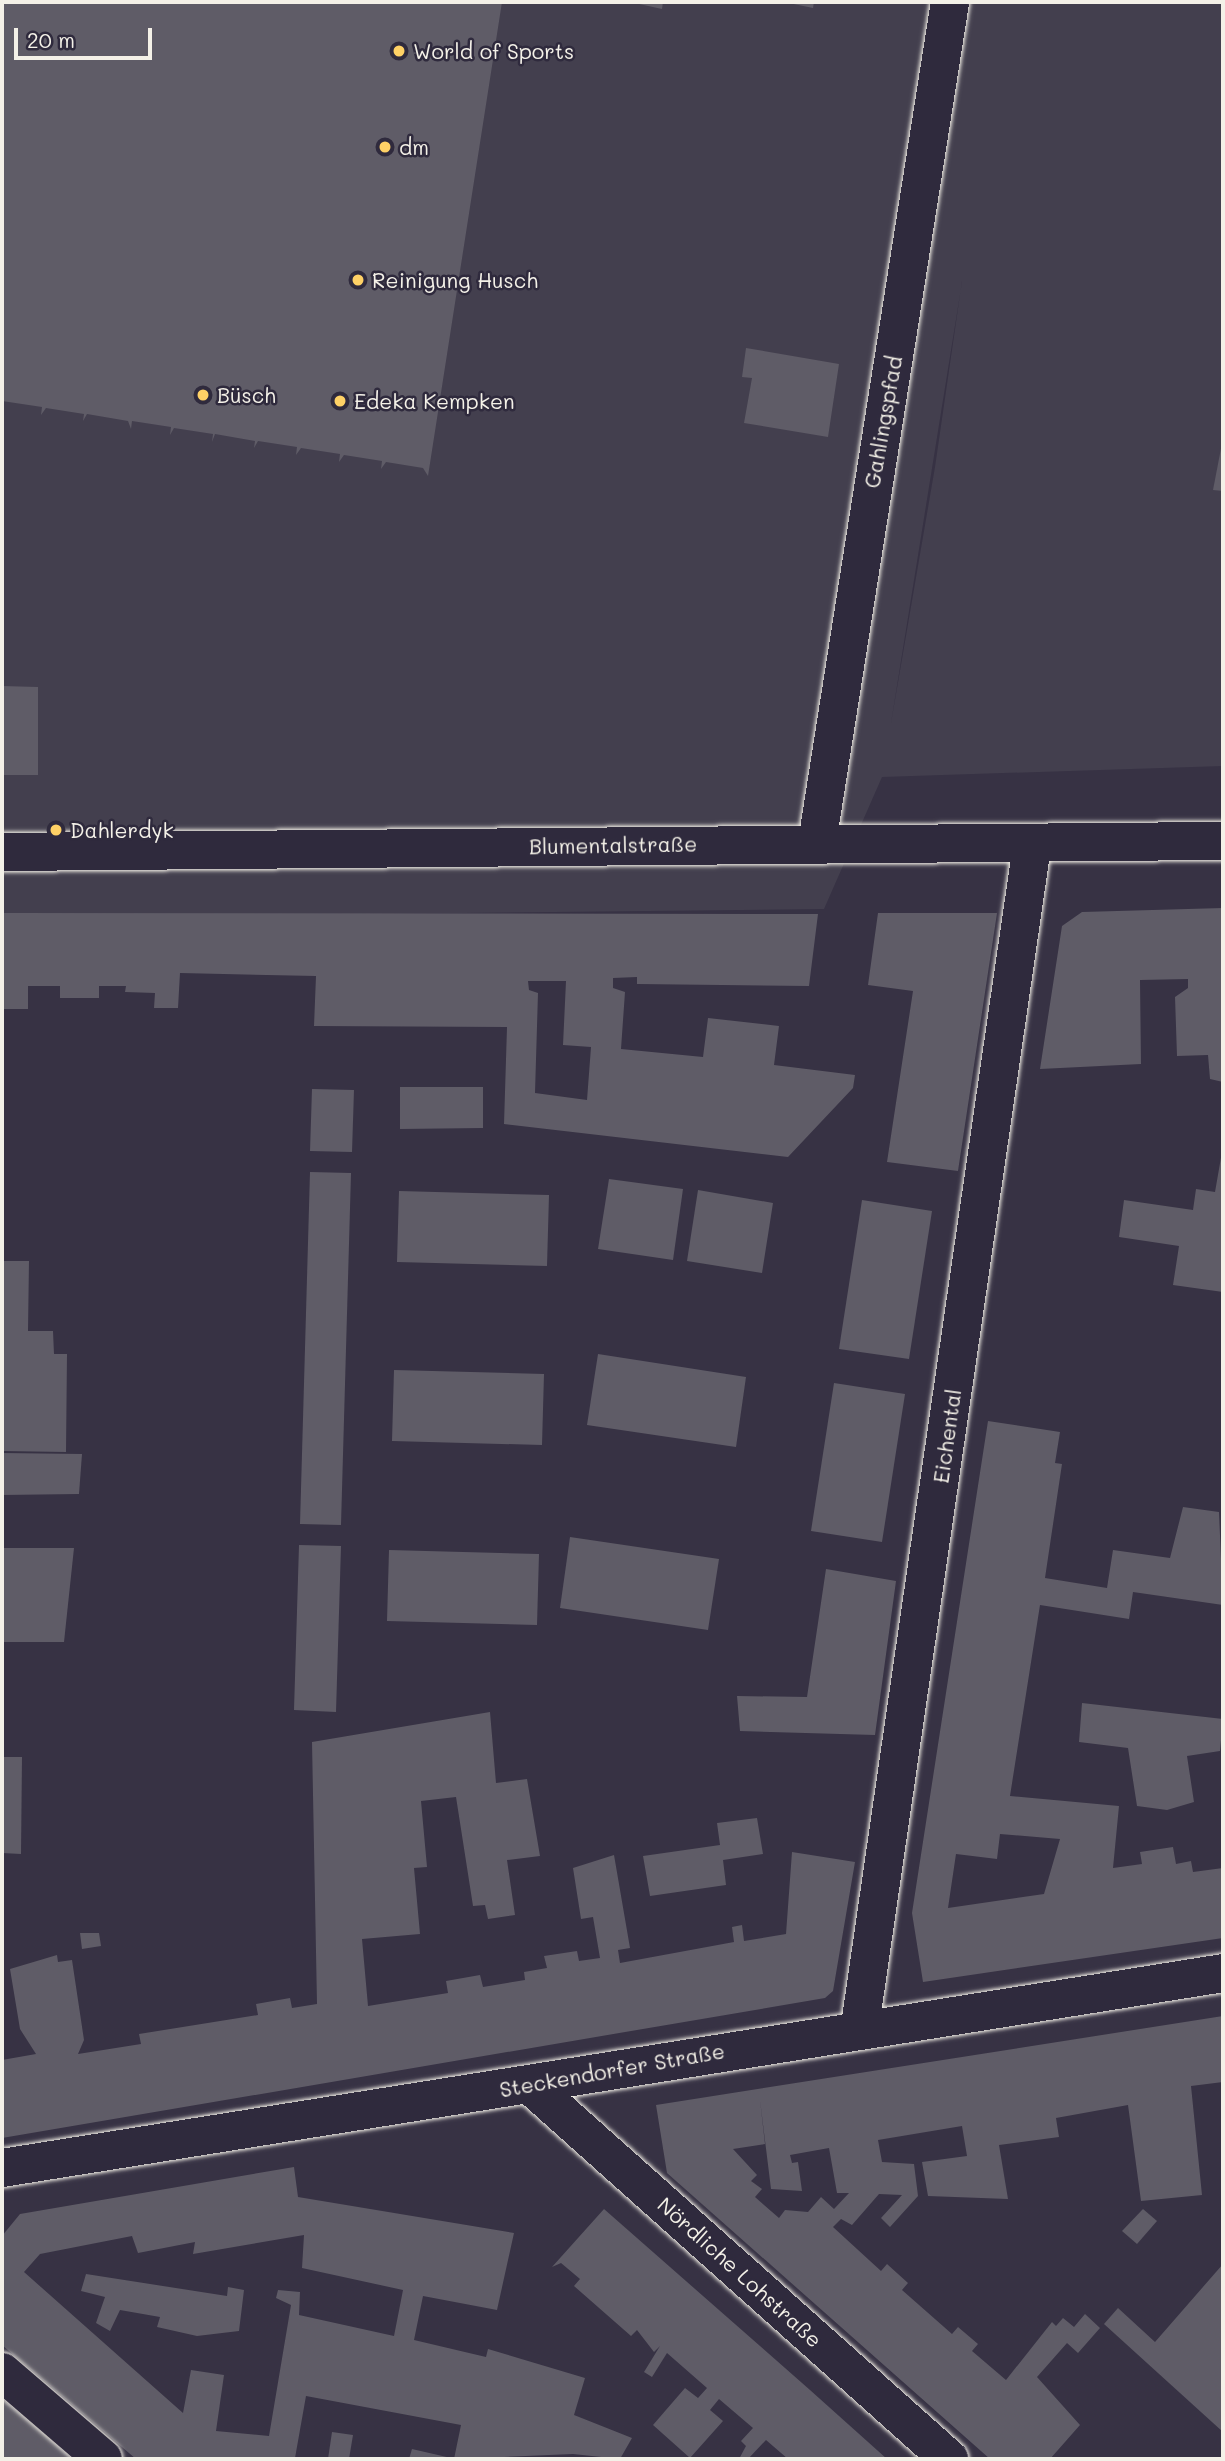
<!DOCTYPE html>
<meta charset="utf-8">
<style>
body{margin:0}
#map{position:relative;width:1225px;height:2461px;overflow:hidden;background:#373244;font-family:Mali,sans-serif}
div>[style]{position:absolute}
.built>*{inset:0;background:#433f4e}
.building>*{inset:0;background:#5f5c67}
.roads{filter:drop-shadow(0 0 2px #f4f1e8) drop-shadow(0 0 2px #f4f1e8)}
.minor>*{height:38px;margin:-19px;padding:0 19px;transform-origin:19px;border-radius:19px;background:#2f2a3d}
.secondary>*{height:38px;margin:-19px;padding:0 19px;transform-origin:19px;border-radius:19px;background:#2f2a3d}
.dots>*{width:19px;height:19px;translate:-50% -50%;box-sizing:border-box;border:4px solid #2f2a3d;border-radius:50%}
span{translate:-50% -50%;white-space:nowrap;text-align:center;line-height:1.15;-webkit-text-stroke:5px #2f2a3d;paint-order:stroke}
.poi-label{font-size:21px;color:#f4f1e8}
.left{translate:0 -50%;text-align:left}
.street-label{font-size:21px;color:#f4f1e8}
.frame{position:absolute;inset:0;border:4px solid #f4f1e8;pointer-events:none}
.scale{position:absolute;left:14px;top:28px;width:138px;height:32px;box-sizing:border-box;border:4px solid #f4f1e8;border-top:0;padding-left:9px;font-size:21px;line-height:24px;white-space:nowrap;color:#f4f1e8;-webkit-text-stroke:5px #2f2a3d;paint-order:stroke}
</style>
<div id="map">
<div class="built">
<div style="clip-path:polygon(evenodd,2px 2px,1223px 2px,1223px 766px,882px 777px,824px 909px,2px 918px,2px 2px,962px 281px,935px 467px,891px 723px,962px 282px,962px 281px)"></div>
</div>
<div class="building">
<div style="clip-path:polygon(2px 2px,502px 2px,428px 476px,423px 468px,386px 462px,381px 469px,382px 461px,344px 455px,339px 462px,340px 454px,301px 448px,296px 455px,297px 447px,258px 441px,254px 448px,255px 441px,215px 434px,212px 442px,213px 434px,174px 428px,170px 435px,171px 427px,132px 421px,131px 429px,128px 421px,87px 414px,83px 421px,84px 414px,46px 408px,41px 415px,42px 407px,2px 401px)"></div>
<div style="clip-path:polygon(630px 2px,663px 2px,662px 9px)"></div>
<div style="clip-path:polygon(784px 2px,814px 2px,813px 8px)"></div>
<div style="clip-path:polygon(746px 348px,839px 364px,828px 437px,744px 423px,752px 378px,742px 377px)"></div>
<div style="clip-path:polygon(1223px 438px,1223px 491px,1213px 490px)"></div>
<div style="clip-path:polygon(2px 686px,38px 687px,38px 775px,2px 775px)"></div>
<div style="clip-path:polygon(1223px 908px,1223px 1082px,1210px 1079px,1208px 1055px,1177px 1056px,1175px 997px,1188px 988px,1188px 979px,1140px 980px,1141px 1064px,1040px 1069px,1062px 926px,1082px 912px)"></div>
<div style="clip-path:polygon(evenodd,2px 913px,818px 914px,809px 986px,637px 984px,637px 977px,613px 978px,613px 988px,625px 992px,621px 1049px,703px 1057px,708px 1018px,779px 1026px,774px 1065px,855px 1075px,853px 1088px,788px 1157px,504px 1124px,507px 1027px,314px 1026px,316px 976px,180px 973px,178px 1008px,154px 1008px,155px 993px,125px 992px,126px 986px,99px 986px,99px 998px,60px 998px,60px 986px,28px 986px,28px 1009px,2px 1009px,2px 913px,528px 981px,566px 981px,563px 1045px,591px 1047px,587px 1100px,535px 1093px,538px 993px,529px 990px,528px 981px)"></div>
<div style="clip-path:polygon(878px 913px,997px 913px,958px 1171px,887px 1162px,913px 991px,868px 985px)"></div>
<div style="clip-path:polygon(400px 1087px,483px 1087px,483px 1128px,400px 1129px)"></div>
<div style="clip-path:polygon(312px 1089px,354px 1090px,352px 1152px,310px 1151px)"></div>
<div style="clip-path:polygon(1223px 1146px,1223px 1292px,1173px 1285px,1179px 1246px,1119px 1237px,1124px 1200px,1193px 1210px,1196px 1189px,1215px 1192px)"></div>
<div style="clip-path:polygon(310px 1172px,351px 1173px,341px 1525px,300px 1524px)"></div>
<div style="clip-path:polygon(609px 1179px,683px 1189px,673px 1260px,598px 1249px)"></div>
<div style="clip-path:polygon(698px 1190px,773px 1203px,762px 1273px,687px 1261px)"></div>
<div style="clip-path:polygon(399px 1191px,549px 1195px,547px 1266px,397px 1262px)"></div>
<div style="clip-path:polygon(862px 1200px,932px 1211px,909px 1359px,839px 1349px)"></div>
<div style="clip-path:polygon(2px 1261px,29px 1261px,28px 1331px,53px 1331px,54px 1354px,67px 1354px,66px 1452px,2px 1451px)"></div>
<div style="clip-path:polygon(598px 1354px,746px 1377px,736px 1447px,587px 1425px)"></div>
<div style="clip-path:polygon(394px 1370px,544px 1374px,542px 1445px,392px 1441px)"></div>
<div style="clip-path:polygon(834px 1383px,905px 1394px,882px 1542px,811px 1531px)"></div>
<div style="clip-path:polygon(evenodd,988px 1421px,1060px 1432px,1055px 1463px,1062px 1464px,1045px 1578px,1107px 1588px,1113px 1550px,1170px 1558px,1183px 1507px,1219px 1512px,1223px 1605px,1133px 1592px,1129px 1619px,1040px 1605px,1010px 1796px,1119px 1806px,1113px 1868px,1142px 1864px,1140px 1852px,1173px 1847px,1176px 1864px,1191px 1861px,1193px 1872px,1223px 1868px,1223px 1938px,923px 1982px,912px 1913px,988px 1421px,1000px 1834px,1060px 1839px,1044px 1894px,948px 1908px,956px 1854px,997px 1859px,1000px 1834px)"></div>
<div style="clip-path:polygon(2px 1453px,82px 1454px,79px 1494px,2px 1495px)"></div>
<div style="clip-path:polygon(570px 1537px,719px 1559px,708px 1630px,560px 1608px)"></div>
<div style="clip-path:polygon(299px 1545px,341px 1546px,336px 1712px,294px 1710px)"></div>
<div style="clip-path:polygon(2px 1548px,74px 1548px,64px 1642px,2px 1642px)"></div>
<div style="clip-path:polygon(389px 1550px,539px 1554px,537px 1625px,387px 1621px)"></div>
<div style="clip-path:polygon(826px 1569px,896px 1581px,875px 1735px,740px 1731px,737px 1696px,807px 1697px)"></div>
<div style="clip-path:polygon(1082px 1703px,1223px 1719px,1220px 1751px,1187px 1756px,1194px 1802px,1167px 1810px,1137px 1806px,1128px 1748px,1079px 1742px)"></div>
<div style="clip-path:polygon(490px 1712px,496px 1783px,527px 1779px,540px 1856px,507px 1860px,515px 1915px,488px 1919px,485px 1905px,473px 1906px,456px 1797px,421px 1801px,427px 1867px,414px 1868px,420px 1934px,362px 1939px,368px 2006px,448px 1993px,446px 1981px,480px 1975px,483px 1987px,525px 1980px,524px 1972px,547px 1968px,544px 1956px,577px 1951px,579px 1961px,600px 1958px,593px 1917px,581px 1919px,573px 1868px,614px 1855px,630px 1948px,618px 1950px,620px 1963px,734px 1942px,732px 1927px,742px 1925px,744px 1941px,786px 1934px,792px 1852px,855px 1862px,833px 1991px,825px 1998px,2px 2138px,2px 2060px,36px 2054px,20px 2029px,10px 1969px,57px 1955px,58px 1962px,72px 1960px,84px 2040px,78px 2054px,141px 2044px,139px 2034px,258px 2015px,256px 2004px,290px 1998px,292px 2008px,317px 2004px,312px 1742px)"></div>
<div style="clip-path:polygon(2px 1757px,22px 1757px,21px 1854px,2px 1853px)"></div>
<div style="clip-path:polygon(757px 1818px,763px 1854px,723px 1860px,726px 1885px,650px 1896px,643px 1856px,720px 1845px,717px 1823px)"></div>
<div style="clip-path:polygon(80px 1933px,99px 1933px,101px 1946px,82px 1949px)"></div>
<div style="clip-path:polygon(evenodd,1223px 2016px,1223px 2082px,1191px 2086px,1202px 2195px,1141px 2201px,1128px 2105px,1056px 2118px,1059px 2137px,999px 2145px,1008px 2199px,928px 2196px,922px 2162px,967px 2156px,962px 2126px,878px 2140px,882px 2162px,914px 2164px,918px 2196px,890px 2227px,881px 2218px,902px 2195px,879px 2194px,852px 2225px,841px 2219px,833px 2227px,881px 2271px,887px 2264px,908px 2283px,902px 2290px,952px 2334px,958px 2327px,978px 2344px,972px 2351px,1006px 2380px,1052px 2322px,1056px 2326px,1063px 2318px,1074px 2327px,1085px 2314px,1100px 2328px,1078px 2353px,1067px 2343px,1037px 2377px,1080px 2425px,1050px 2459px,990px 2459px,667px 2173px,656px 2105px,1223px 2016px,760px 2100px,771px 2189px,802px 2191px,798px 2162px,792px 2163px,790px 2155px,829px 2148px,837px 2193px,849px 2193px,834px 2209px,821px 2197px,808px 2212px,785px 2210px,779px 2218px,755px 2197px,762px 2189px,751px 2181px,757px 2175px,733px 2149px,765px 2144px,760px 2100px)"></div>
<div style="clip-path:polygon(evenodd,294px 2167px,298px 2197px,514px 2233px,497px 2310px,423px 2296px,414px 2340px,486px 2357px,488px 2349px,585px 2378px,574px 2415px,632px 2438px,620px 2459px,573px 2454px,454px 2459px,461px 2425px,306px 2396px,295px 2458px,136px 2459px,2px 2345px,2px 2236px,20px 2214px,294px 2167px,304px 2235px,302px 2268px,403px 2290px,394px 2336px,299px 2315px,300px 2292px,278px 2290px,276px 2298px,291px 2305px,269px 2436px,216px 2431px,224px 2375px,191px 2370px,183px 2413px,24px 2272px,40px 2254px,132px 2236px,138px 2253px,195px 2242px,193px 2254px,304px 2235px)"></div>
<div style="clip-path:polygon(604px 2209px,810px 2390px,887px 2459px,788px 2459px,766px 2440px,748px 2459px,739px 2459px,746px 2446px,741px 2441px,753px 2428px,719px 2399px,710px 2410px,723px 2421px,690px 2458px,653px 2425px,685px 2388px,698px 2398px,707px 2388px,667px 2353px,652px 2377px,644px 2372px,660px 2346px,654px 2352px,637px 2330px,631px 2336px,574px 2286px,580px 2279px,561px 2263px,552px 2267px)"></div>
<div style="clip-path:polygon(1143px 2209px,1157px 2221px,1137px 2244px,1122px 2231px)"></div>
<div style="clip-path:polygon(1223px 2264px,1223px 2432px,1104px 2324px,1118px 2308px,1155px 2342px)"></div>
<div style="clip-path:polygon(86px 2274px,227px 2296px,228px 2287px,244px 2290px,239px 2331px,197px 2336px,157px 2327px,160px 2317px,120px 2310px,110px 2331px,96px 2323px,105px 2297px,81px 2291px)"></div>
<div style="clip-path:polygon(2px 2399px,45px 2435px,72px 2459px,2px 2459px)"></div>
<div style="clip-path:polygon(332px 2432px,353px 2435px,349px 2459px,328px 2459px)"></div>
<div style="clip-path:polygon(412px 2449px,451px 2458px,450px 2459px,409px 2459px)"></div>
</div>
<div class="roads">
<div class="minor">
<div style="left:817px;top:843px;width:851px;rotate:-81.01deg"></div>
<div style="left:860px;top:2026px;width:1192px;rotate:-81.71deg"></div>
<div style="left:530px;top:2085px;width:562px;rotate:41.75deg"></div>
<div style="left:2px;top:2168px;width:1236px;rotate:-9.07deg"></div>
<div style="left:2px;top:2372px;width:133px;rotate:40.7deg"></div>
</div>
<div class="secondary">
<div style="left:2px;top:852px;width:1221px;rotate:-0.52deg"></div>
</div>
</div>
<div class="dots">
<div style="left:399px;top:51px;background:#ffd166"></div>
<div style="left:385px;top:147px;background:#ffd166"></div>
<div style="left:358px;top:280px;background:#ffd166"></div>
<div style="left:203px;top:395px;background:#ffd166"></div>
<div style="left:340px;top:401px;background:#ffd166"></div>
<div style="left:56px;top:830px;background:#ffd166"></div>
</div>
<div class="poi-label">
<span class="left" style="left:413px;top:51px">World of Sports</span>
<span class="left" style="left:399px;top:147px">dm</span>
<span class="left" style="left:372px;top:280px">Reinigung Husch</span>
<span class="left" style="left:217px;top:395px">Büsch</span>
<span class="left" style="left:354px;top:401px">Edeka Kempken</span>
<span class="left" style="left:70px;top:830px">Dahlerdyk</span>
</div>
<div class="street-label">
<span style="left:883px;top:422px;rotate:-80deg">Gahlingspfad</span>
<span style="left:613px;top:845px;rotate:-1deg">Blumentalstraße</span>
<span style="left:947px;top:1436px;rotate:-82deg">Eichental</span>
<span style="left:612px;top:2070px;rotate:-10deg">Steckendorfer Straße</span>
<span style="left:740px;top:2272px;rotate:42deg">Nördliche Lohstraße</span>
</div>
<div class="frame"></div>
<div class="scale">20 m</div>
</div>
